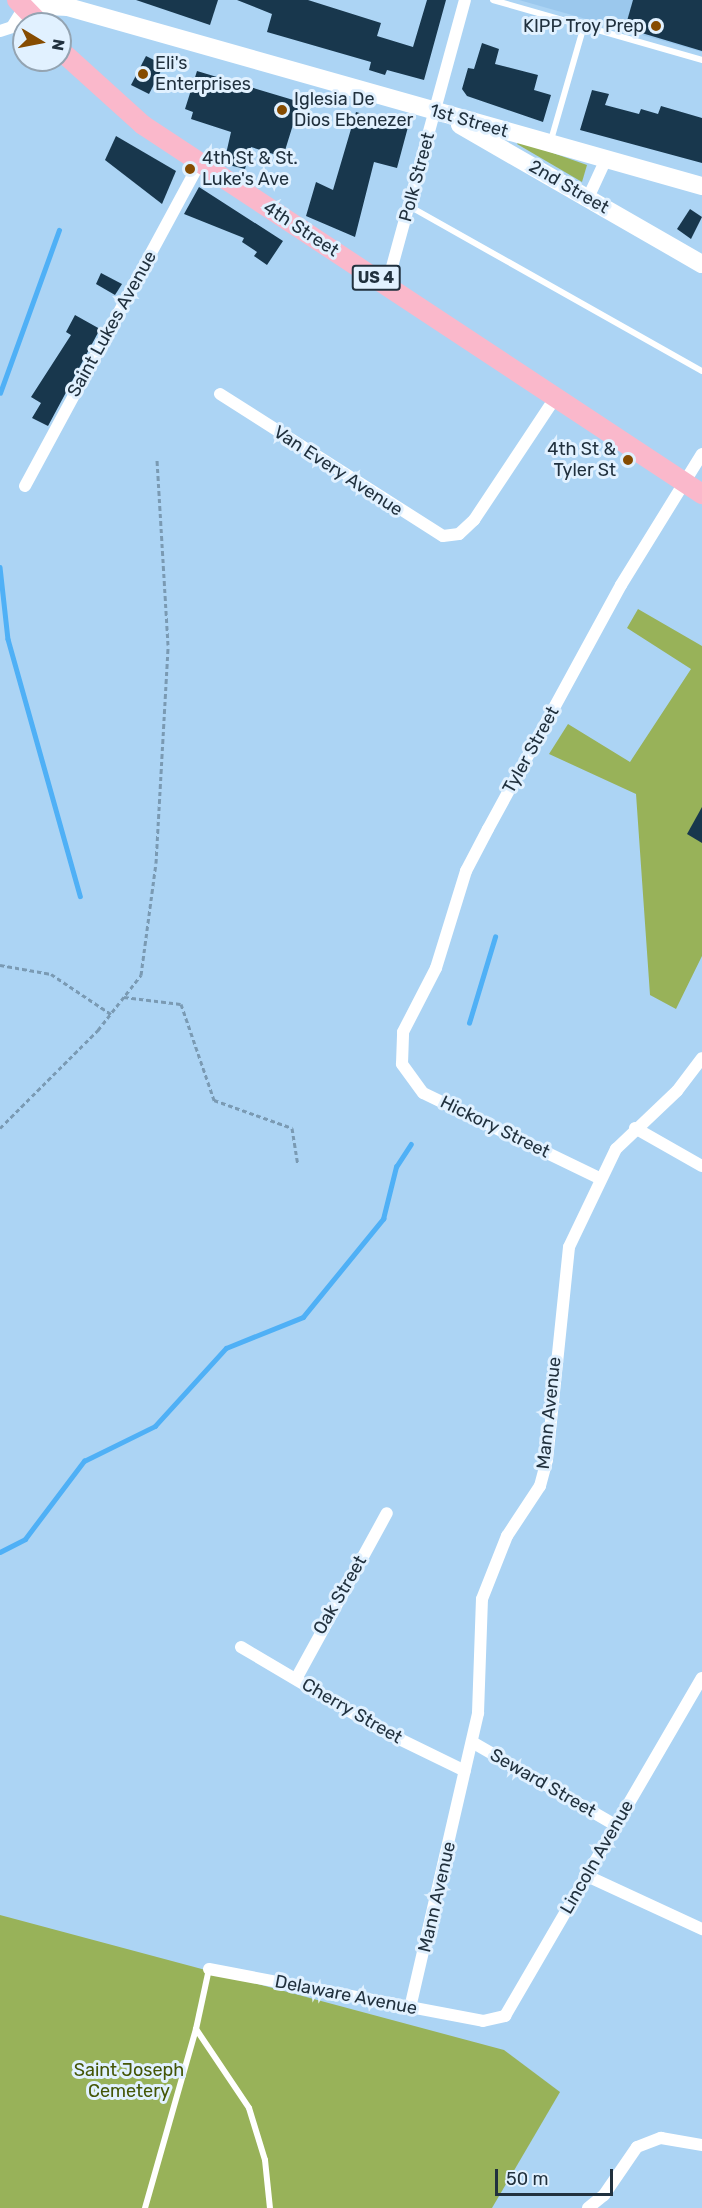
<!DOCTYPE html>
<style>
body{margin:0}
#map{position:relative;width:702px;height:2208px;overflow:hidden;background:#acd4f4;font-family:Rubik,sans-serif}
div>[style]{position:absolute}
.built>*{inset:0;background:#9bc8ed}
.green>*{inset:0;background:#98b259}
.stream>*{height:4.5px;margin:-2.25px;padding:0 2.25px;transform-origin:2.25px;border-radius:2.25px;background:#4fb0f6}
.building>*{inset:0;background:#18374d}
.path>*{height:3px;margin-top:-1.5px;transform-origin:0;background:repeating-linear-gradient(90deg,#7a9ab3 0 4.5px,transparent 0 7.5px)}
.lane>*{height:6px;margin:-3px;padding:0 3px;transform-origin:3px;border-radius:3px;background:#fff}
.street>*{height:12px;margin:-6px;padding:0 6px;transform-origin:6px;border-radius:6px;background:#fff}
.secondary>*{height:18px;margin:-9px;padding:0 9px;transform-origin:9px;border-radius:9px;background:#fff}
.primary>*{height:20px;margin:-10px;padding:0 10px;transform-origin:10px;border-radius:10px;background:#fab8cb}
.dots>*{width:16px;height:16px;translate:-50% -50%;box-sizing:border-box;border:3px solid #e1f1ff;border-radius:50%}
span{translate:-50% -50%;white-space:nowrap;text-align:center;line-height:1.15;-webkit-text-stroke:6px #e1f1ff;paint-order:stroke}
.shield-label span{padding:2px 4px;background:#e1f1ff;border:2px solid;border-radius:4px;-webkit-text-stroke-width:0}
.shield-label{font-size:16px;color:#21313e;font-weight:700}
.poi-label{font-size:18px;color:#21313e}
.right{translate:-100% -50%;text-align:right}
.left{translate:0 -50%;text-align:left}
.street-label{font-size:18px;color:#21313e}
.park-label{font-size:18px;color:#445606}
.north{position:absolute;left:12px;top:12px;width:60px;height:60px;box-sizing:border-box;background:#e1f1ff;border:2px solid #94a4b2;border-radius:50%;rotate:100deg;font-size:16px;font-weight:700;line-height:24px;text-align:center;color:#21313e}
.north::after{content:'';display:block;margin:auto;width:21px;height:27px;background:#864c01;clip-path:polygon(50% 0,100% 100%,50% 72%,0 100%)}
.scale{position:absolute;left:495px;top:2169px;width:118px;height:27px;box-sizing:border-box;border:3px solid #21313e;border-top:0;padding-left:8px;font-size:18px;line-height:21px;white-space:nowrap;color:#21313e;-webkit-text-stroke:4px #e1f1ff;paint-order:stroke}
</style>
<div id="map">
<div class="built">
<div style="clip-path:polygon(519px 0,702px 0,702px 52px)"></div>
</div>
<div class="green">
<div style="clip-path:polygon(519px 141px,587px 165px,582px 182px,517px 144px)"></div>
<div style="clip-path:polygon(638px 609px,702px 646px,702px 956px,676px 1009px,650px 995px,636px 794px,549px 754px,568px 724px,630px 762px,691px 669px,627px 628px)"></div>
<div style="clip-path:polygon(0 1915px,504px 2050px,560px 2092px,492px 2208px,0 2208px)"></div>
</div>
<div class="stream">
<div style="left:0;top:393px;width:173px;rotate:-70.1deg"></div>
<div style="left:0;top:567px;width:72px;rotate:83.7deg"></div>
<div style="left:8px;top:639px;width:267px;rotate:74.3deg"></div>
<div style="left:469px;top:1023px;width:90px;rotate:-73.2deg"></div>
<div style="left:0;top:1552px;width:28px;rotate:-27deg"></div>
<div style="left:25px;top:1539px;width:98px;rotate:-52.9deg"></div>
<div style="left:84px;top:1461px;width:79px;rotate:-26.2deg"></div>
<div style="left:155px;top:1426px;width:105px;rotate:-47.7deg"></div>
<div style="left:226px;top:1348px;width:83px;rotate:-21.9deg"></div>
<div style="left:303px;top:1317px;width:127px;rotate:-50.8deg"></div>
<div style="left:383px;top:1219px;width:54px;rotate:-76deg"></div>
<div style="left:396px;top:1167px;width:27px;rotate:-57deg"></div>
</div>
<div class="building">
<div style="clip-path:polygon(136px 0,218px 0,210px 25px)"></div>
<div style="clip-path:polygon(237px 0,308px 0,381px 23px,377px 36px,413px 47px,427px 0,446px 0,424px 80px,387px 70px,385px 75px,369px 70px,371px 62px,267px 32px,272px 14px)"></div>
<div style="clip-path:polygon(633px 0,702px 0,702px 51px,625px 28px)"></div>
<div style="clip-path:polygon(482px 43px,499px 49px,495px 64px,538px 75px,534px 90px,551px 95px,543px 122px,467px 96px,462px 89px,468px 68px,474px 69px)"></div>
<div style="clip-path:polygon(146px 56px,164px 65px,149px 94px,131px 85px)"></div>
<div style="clip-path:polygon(197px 71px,300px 102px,283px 157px,251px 147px,245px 169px,229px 165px,232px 156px,226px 154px,231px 132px,191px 119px,193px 112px,185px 109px)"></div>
<div style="clip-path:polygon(592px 90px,609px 94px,605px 105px,639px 114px,641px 109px,658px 114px,661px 106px,702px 118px,702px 163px,580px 130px)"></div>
<div style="clip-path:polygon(356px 112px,408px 127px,397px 168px,374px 162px,355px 237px,306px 216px,316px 182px,333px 190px)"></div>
<div style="clip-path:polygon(116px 136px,176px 171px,162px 204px,105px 160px)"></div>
<div style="clip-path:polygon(199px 187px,283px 241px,267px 265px,254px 256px,257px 252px,242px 242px,244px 238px,184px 214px)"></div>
<div style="clip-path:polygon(690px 209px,702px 217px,691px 239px,677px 229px)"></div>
<div style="clip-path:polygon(101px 273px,122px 284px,115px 295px,96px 284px)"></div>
<div style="clip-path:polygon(75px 315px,100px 329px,48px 426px,32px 418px,41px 403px,31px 397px,71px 335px,66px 332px)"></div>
<div style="clip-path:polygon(702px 807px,702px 843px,687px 834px)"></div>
</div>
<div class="path">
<div style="left:0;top:965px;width:52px;rotate:10deg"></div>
<div style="left:51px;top:974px;width:72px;rotate:33.7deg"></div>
<div style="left:124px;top:997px;width:57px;rotate:7deg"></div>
<div style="left:181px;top:1004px;width:102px;rotate:71deg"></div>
<div style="left:214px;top:1100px;width:83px;rotate:19.7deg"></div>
<div style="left:292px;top:1128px;width:37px;rotate:81deg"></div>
<div style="left:0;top:1128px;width:139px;rotate:-45deg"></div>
<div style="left:98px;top:1030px;width:70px;rotate:-52deg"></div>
<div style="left:141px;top:975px;width:113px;rotate:-82.4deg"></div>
<div style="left:156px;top:863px;width:218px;rotate:-86.8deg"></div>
<div style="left:168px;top:645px;width:186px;rotate:-93.4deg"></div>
</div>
<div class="lane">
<div style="left:493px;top:0;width:217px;rotate:16deg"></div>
<div style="left:551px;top:140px;width:119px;rotate:-73.9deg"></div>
<div style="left:409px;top:206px;width:336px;rotate:29.4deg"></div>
<div style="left:196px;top:2029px;width:61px;rotate:-77.8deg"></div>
<div style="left:145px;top:2208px;width:186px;rotate:-74.1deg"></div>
<div style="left:196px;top:2029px;width:95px;rotate:56.1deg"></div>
<div style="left:249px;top:2108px;width:54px;rotate:72.9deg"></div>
<div style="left:265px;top:2160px;width:48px;rotate:84.1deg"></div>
</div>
<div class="street">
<div style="left:0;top:31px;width:13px;rotate:-18deg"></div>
<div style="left:12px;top:27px;width:28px;rotate:-58deg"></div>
<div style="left:588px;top:198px;width:43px;rotate:-65.2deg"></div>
<div style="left:387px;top:285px;width:295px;rotate:-74.7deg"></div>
<div style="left:220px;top:394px;width:264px;rotate:32.5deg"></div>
<div style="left:443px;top:536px;width:16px;rotate:-7deg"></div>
<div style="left:459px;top:534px;width:21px;rotate:-43deg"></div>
<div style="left:474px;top:520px;width:146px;rotate:-56.4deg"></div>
<div style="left:25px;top:486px;width:367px;rotate:-61.6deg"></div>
<div style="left:635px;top:1128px;width:77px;rotate:29.6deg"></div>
<div style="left:599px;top:1178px;width:195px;rotate:-154.2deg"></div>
<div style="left:423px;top:1093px;width:36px;rotate:-126deg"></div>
<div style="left:402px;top:1064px;width:32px;rotate:-88deg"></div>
<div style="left:403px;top:1032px;width:72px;rotate:-62.7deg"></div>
<div style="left:436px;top:968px;width:102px;rotate:-72.8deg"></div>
<div style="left:466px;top:871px;width:47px;rotate:-62.4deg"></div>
<div style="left:488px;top:829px;width:278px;rotate:-61.4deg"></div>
<div style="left:621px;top:585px;width:154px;rotate:-58.3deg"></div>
<div style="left:241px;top:1647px;width:165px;rotate:30.6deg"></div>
<div style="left:383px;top:1731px;width:91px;rotate:26deg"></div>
<div style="left:296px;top:1679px;width:189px;rotate:-61.3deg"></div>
<div style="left:472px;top:1742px;width:165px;rotate:30.1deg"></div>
<div style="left:585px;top:1875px;width:129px;rotate:24.8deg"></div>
<div style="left:209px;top:1969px;width:279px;rotate:10.7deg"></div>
<div style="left:483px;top:2021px;width:23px;rotate:-13deg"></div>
<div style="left:505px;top:2016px;width:391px;rotate:-59.8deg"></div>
<div style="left:410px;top:2008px;width:303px;rotate:-77deg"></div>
<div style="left:478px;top:1713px;width:114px;rotate:-88deg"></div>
<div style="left:482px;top:1599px;width:68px;rotate:-68.4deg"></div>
<div style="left:507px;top:1536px;width:60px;rotate:-56.6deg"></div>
<div style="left:540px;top:1486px;width:27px;rotate:-75deg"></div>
<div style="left:547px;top:1460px;width:214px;rotate:-84.1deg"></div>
<div style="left:569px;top:1247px;width:109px;rotate:-64.4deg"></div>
<div style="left:616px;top:1149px;width:84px;rotate:-43.6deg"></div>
<div style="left:677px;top:1091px;width:41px;rotate:-52.9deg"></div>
<div style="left:588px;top:2208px;width:21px;rotate:-39deg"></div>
<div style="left:604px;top:2195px;width:58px;rotate:-55.5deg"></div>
<div style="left:637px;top:2147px;width:26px;rotate:-21deg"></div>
<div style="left:661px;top:2138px;width:42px;rotate:9.7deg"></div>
</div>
<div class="secondary">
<div style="left:27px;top:5px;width:41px;rotate:2.8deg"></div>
<div style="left:68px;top:7px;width:659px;rotate:15.77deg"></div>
<div style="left:460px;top:125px;width:279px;rotate:29.9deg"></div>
</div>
<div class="primary">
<div style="left:17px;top:0;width:33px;rotate:46deg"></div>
<div style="left:60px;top:50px;width:112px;rotate:42.1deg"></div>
<div style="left:143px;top:125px;width:670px;rotate:33.43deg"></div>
</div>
<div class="dots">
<div style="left:656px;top:26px;background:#864c01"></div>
<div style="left:143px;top:74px;background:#864c01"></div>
<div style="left:282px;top:110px;background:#864c01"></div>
<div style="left:190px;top:169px;background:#864c01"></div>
<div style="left:628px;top:460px;background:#864c01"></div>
</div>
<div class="shield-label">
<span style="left:376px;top:278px">US 4</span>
</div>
<div class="poi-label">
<span class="right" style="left:644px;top:26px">KIPP Troy Prep</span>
<span class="left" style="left:155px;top:74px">Eli's<br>Enterprises</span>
<span class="left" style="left:294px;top:110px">Iglesia De<br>Dios Ebenezer</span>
<span class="left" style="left:202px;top:169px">4th St &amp; St.<br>Luke's Ave</span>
<span class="right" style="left:616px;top:460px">4th St &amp;<br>Tyler St</span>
</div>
<div class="street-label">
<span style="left:469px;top:121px;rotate:16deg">1st Street</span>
<span style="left:417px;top:177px;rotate:-75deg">Polk Street</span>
<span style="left:569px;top:187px;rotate:30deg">2nd Street</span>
<span style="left:301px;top:229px;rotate:33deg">4th Street</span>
<span style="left:112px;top:324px;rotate:-61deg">Saint Lukes Avenue</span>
<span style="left:338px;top:471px;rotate:33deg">Van Every Avenue</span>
<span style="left:531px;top:750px;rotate:-61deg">Tyler Street</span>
<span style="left:495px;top:1127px;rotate:26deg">Hickory Street</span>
<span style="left:549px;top:1413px;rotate:-84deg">Mann Avenue</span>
<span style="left:340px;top:1595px;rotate:-60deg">Oak Street</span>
<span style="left:352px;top:1711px;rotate:30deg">Cherry Street</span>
<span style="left:543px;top:1783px;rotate:30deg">Seward Street</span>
<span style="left:597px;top:1857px;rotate:-60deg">Lincoln Avenue</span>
<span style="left:437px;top:1897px;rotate:-77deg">Mann Avenue</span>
<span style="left:346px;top:1995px;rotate:11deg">Delaware Avenue</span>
</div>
<div class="park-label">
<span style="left:129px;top:2081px">Saint Joseph<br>Cemetery</span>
</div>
<div class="north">N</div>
<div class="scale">50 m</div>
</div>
